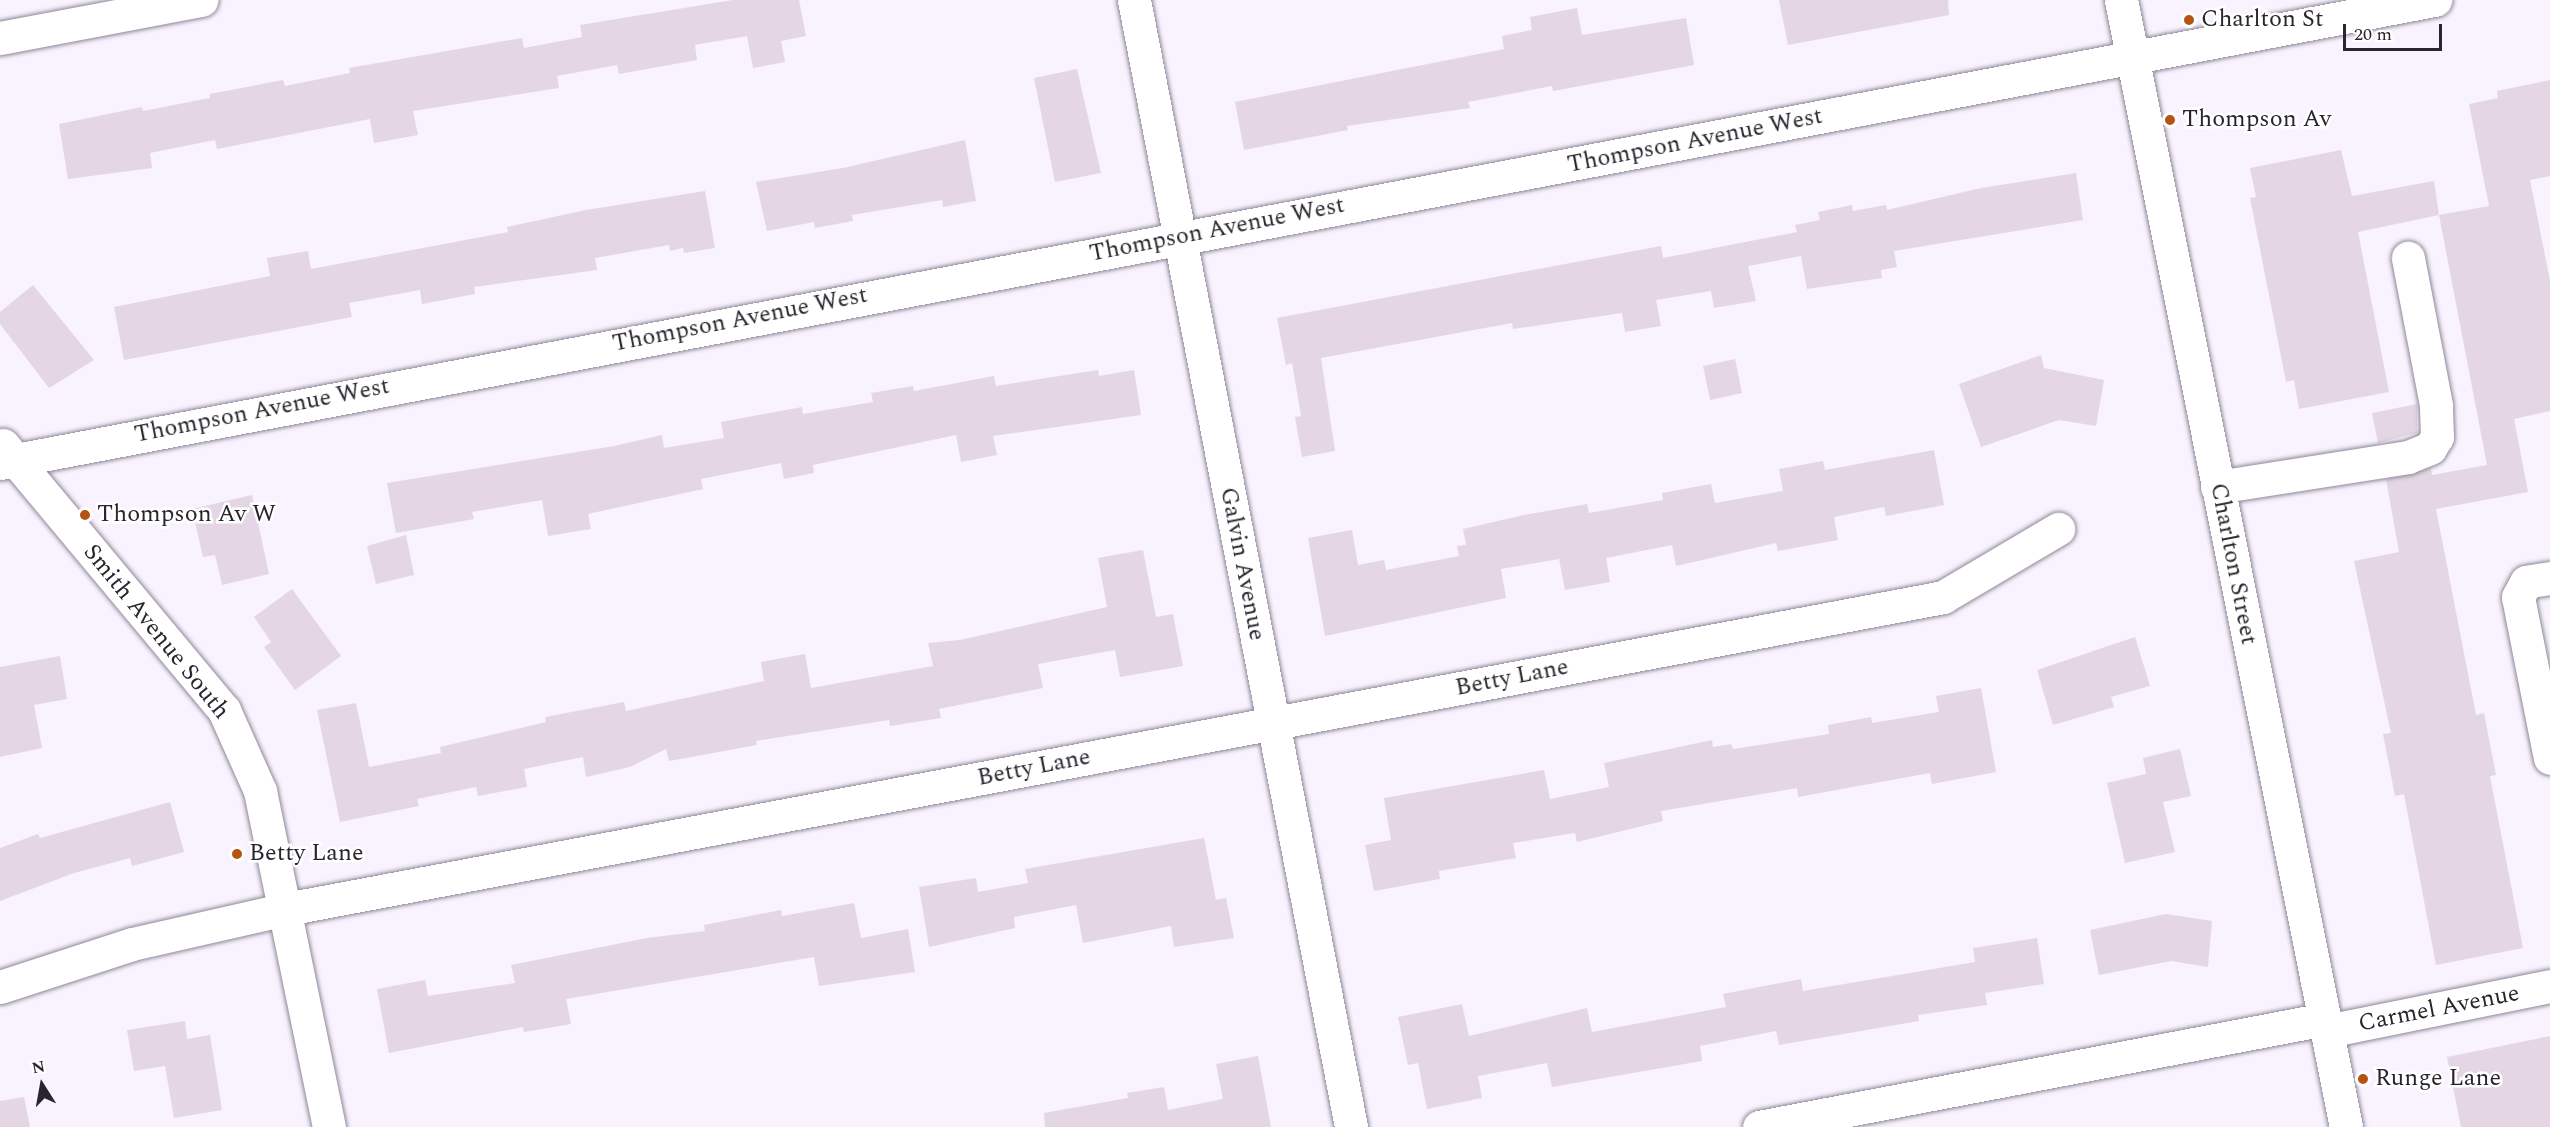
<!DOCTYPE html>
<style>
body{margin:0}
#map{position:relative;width:2550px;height:1127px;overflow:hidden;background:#f8f3fe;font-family:Spectral,serif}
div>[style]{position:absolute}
.building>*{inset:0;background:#e5d6e5}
.roads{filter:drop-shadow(0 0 2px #8f8798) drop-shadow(0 0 2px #8f8798)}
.minor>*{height:33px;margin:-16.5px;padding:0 16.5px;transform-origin:16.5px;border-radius:16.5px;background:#fff}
.dots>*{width:16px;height:16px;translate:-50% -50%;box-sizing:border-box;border:3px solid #fff;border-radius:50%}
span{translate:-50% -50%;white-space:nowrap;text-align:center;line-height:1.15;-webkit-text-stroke:5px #fff;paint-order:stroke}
.poi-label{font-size:24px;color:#28252c}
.left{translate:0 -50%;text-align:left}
.street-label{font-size:24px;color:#28252c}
.north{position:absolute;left:12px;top:1055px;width:60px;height:60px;-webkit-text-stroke:4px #fff;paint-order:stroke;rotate:349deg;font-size:16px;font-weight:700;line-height:24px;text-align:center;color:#28252c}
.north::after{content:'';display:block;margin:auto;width:21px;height:27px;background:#28252c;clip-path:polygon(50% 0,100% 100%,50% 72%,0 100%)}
.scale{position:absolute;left:2343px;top:24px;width:99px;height:27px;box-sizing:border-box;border:3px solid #28252c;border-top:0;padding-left:8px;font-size:18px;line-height:21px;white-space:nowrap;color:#28252c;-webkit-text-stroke:4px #fff;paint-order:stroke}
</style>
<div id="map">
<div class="building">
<div style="clip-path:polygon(733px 0,799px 0,806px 36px,781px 41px,785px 62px,753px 68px,747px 36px,695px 45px,697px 60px,619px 74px,617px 65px,557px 76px,559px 88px,413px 111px,418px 135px,374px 143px,370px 119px,217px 149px,215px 140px,150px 153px,152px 168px,68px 179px,59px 124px,142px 107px,143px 111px,210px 98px,210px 94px,283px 80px,285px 86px,350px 73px,349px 68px,522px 38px,524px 48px,582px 37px,580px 25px)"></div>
<div style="clip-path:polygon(1779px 0,1948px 0,1949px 15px,1788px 45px)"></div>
<div style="clip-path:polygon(1577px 8px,1582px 35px,1686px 18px,1694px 65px,1553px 91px,1552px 86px,1468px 102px,1470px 108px,1347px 126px,1348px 130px,1244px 150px,1235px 102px,1504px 49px,1502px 36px,1532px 30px,1530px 17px)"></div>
<div style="clip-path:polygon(1077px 69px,1101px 173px,1055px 182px,1034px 78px)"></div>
<div style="clip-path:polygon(2550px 80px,2550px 176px,2530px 180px,2550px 281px,2550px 411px,2514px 419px,2528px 492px,2436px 509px,2476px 715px,2484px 713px,2496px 775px,2490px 776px,2523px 948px,2436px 965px,2404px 794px,2395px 796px,2383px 734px,2391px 733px,2354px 561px,2399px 552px,2386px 479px,2431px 468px,2432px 475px,2487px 465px,2439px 215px,2489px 206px,2469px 104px,2498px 98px,2497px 91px)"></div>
<div style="clip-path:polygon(965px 140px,976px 201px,943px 207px,942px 200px,852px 215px,853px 221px,815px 228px,814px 222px,767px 231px,756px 182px,843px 168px)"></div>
<div style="clip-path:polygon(2341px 150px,2352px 196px,2434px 181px,2439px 215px,2358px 232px,2389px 392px,2299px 409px,2294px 380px,2286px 382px,2250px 198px,2256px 197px,2250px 168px)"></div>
<div style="clip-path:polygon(2076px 173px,2083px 220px,1894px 251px,1897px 267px,1881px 270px,1882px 278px,1807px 289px,1801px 256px,1748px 266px,1756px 301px,1714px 308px,1711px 291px,1656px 300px,1661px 326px,1625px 332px,1622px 313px,1513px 329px,1512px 323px,1321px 358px,1335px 451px,1302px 457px,1295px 417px,1301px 416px,1292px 363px,1286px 365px,1277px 318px,1661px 246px,1663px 258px,1797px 232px,1795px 225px,1820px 220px,1818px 212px,1852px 205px,1853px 211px,1886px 205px,1887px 210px,1981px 188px)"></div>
<div style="clip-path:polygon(705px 191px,715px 248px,684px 253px,683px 248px,670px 251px,669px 245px,595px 258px,597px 270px,474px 287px,475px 294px,422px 304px,420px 290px,349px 303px,352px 317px,124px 360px,114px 307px,270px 276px,267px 258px,308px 251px,311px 269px,508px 232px,507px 227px,586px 210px)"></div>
<div style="clip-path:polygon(33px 285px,94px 360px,49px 388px,0 324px,0 312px)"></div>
<div style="clip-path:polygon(2041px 355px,2044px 368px,2104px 380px,2096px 426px,2059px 420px,1981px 447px,1959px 384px)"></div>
<div style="clip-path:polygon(1735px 359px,1742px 393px,1710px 400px,1703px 366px)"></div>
<div style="clip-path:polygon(1098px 370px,1099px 376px,1134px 370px,1141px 415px,993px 436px,997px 455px,961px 462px,956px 435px,813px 465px,814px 473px,784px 479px,781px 463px,701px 479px,703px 489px,588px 514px,591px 529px,548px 536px,542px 500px,472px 512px,474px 519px,396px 533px,387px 483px,614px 446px,662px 435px,664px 448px,724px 438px,721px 422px,802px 407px,803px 414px,873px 402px,871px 393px,913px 386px,914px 391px,994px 376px,996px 386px)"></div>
<div style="clip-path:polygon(2417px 404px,2417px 433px,2378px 443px,2372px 413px)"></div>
<div style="clip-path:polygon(1934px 450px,1944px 505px,1886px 516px,1884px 507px,1834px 517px,1838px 540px,1778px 551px,1776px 543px,1676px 566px,1672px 545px,1606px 558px,1610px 582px,1565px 590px,1559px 559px,1501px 569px,1506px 598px,1325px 636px,1308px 538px,1352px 530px,1358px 565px,1384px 560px,1386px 570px,1459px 556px,1457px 546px,1466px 545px,1463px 529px,1524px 515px,1587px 504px,1589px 513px,1663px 500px,1662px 493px,1711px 484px,1715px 503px,1783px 491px,1779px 469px,1823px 461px,1825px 470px)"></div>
<div style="clip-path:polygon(252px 495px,269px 574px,222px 585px,215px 555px,203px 557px,192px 509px)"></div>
<div style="clip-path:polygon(406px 535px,414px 575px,376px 584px,367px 546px)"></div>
<div style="clip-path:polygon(1143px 550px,1156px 617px,1173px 614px,1183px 666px,1120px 677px,1115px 650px,1038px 664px,1043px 688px,939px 709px,941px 718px,890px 726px,889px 720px,756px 741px,757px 745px,669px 761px,666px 749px,630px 767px,586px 777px,583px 757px,524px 769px,527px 787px,478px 796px,476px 787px,417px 799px,419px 806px,340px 822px,317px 710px,356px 703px,369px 767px,441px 753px,440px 747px,546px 722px,545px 717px,624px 702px,626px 711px,764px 681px,761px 662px,805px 654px,811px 688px,933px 666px,928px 643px,960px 640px,1107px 607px,1098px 558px)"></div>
<div style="clip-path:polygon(292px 589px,341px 656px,295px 690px,264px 647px,271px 642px,254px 617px)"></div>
<div style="clip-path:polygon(2135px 637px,2150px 686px,2111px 697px,2114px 707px,2053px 725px,2037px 670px)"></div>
<div style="clip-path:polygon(60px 656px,67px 699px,34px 705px,42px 748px,0 757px,0 667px)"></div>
<div style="clip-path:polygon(1981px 688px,1996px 772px,1932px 784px,1930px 773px,1798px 797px,1797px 788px,1661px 811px,1663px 821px,1577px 842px,1575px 833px,1513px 843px,1516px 858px,1439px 871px,1440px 879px,1374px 891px,1365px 845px,1391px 840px,1384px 798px,1544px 770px,1550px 799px,1609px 787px,1604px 763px,1712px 740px,1713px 747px,1731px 744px,1733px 749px,1829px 734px,1828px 725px,1871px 717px,1872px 723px,1939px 712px,1936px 696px)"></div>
<div style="clip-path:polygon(2180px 749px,2191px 796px,2163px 802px,2175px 852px,2125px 863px,2107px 783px,2146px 774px,2143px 758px)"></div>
<div style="clip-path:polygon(170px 802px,184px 852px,132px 866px,130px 858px,74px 873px,0 901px,0 848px,38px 834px,40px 838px)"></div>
<div style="clip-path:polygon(1204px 838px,1216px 900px,1226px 898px,1234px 938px,1174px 947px,1171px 926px,1083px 943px,1076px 905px,1014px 917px,1015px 928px,929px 947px,919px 887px,976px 878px,978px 892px,1028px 883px,1025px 869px)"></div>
<div style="clip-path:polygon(854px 903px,861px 938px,908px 929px,915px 972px,819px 986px,814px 957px,566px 999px,571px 1024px,524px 1032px,523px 1027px,389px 1053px,377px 989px,425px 980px,428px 996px,515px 983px,511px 965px,647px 938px,705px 931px,704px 925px,781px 910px,782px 916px)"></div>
<div style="clip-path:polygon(2166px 914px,2212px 921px,2208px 967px,2171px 961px,2099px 975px,2090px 930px)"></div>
<div style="clip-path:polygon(2037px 938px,2044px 984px,1985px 993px,1987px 1005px,1918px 1015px,1919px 1021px,1779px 1045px,1776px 1031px,1700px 1046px,1702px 1061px,1552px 1087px,1547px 1063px,1478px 1076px,1482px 1098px,1427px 1109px,1418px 1063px,1408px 1065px,1398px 1017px,1462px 1004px,1469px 1036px,1587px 1008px,1592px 1032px,1726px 1007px,1723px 994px,1801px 979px,1803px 991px,1975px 962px,1973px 948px)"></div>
<div style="clip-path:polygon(185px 1021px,187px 1039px,210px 1035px,222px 1110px,174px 1118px,165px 1066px,134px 1071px,127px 1030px)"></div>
<div style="clip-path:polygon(2550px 1036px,2550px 1127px,2461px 1127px,2447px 1057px)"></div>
<div style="clip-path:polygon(1258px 1056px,1271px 1127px,1045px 1127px,1044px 1113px,1128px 1098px,1127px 1093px,1164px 1087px,1168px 1110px,1223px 1099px,1216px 1064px)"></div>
<div style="clip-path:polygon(24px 1097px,30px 1127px,0 1127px,0 1101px)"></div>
</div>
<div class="roads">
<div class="minor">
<div style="left:1134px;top:0;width:1148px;rotate:79.1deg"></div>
<div style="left:2121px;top:0;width:1149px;rotate:78.71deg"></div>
<div style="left:0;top:38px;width:205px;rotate:-10.7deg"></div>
<div style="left:3px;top:445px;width:345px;rotate:50.2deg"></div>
<div style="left:224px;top:710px;width:89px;rotate:66deg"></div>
<div style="left:260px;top:791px;width:343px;rotate:78.4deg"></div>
<div style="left:0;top:463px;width:2479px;rotate:-10.77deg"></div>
<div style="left:2217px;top:487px;width:193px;rotate:-8.9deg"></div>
<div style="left:2408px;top:457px;width:24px;rotate:-22deg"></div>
<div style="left:2430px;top:448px;width:13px;rotate:-58deg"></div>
<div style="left:2437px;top:437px;width:32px;rotate:-92deg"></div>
<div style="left:2436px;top:405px;width:150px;rotate:-100.8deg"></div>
<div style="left:2550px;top:578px;width:24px;rotate:171deg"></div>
<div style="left:2526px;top:582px;width:17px;rotate:118deg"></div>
<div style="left:2518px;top:597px;width:164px;rotate:78.8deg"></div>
<div style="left:0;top:987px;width:139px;rotate:-18deg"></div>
<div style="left:132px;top:944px;width:158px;rotate:-12.8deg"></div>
<div style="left:286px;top:909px;width:1686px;rotate:-10.66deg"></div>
<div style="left:1943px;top:597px;width:134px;rotate:-30.6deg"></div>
<div style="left:2327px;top:1031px;width:227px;rotate:-11.4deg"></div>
<div style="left:1759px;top:1127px;width:576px;rotate:-10.8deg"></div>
</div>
</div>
<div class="dots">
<div style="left:2189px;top:20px;background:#b45312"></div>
<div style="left:2170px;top:120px;background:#b45312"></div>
<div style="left:85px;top:515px;background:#b45312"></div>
<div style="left:237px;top:854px;background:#b45312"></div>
<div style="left:2363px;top:1079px;background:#b45312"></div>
</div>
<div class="poi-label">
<span class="left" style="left:2201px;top:20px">Charlton St</span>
<span class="left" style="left:2182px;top:120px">Thompson Av</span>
<span class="left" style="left:97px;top:515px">Thompson Av W</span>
<span class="left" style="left:249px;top:854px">Betty Lane</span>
<span class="left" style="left:2375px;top:1079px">Runge Lane</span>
</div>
<div class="street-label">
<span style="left:1695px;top:141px;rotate:-11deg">Thompson Avenue West</span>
<span style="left:1217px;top:230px;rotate:-11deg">Thompson Avenue West</span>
<span style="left:740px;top:320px;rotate:-11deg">Thompson Avenue West</span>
<span style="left:262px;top:411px;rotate:-11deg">Thompson Avenue West</span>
<span style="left:1242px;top:564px;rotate:79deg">Galvin Avenue</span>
<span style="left:2233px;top:564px;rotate:79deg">Charlton Street</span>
<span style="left:156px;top:632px;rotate:51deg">Smith Avenue South</span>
<span style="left:1512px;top:678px;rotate:-11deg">Betty Lane</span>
<span style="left:1034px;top:768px;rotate:-11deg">Betty Lane</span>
<span style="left:2439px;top:1009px;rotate:-11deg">Carmel Avenue</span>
</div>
<div class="north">N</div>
<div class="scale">20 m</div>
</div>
